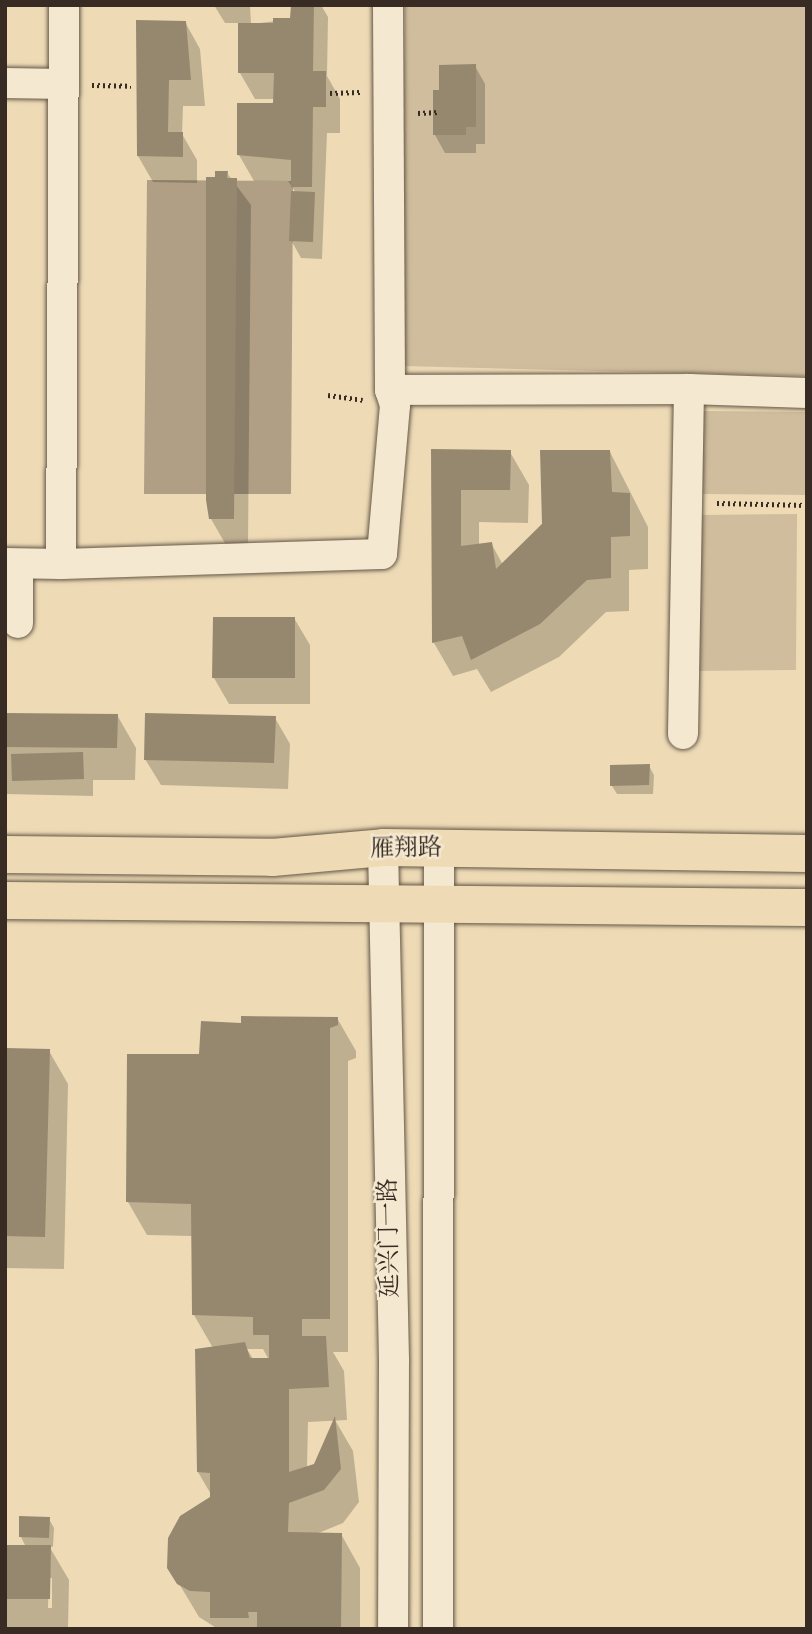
<!DOCTYPE html>
<meta charset="utf-8">
<style>
body{margin:0}
#map{position:relative;width:812px;height:1634px;overflow:hidden;background:#eedbb6;font-family:Cardo,"Noto Serif SC",serif}
div>[style]{position:absolute}
.green>*{inset:0;background:#cfbd9d}
.water>*{inset:0;background:#b09f84}
.shadow>*{inset:0;background:#0003}
.building>*{inset:0;background:#96876f}
.path>*{height:4.5px;margin-top:-2.25px;transform-origin:0;background:repeating-linear-gradient(90deg,#372b23 0 2px,transparent 0 5.5px)}
.roads{filter:drop-shadow(0 0 2px #655748) drop-shadow(0 0 2px #655748)}
.minor>*{height:30px;margin:-15px;padding:0 15px;transform-origin:15px;border-radius:15px;background:#f4e8d0}
.major>*{height:37px;margin:-18.5px;padding:0 18.5px;transform-origin:18.5px;border-radius:18.5px;background:#eedbb6}
span{translate:-50% -50%;white-space:nowrap;text-align:center;line-height:1.15;-webkit-text-stroke:5px #f4e8d0;paint-order:stroke}
.street-label{font-size:24px;color:#372b23}
.frame{position:absolute;inset:0;border:7px solid #372b23;pointer-events:none}
</style>
<div id="map">
<div class="green">
<div style="clip-path:polygon(405px 5px,807px 5px,807px 376px,401px 366px)"></div>
<div style="clip-path:polygon(698px 411px,807px 412px,807px 495px,703px 494px)"></div>
<div style="clip-path:polygon(797px 514px,796px 670px,699px 671px,698px 515px)"></div>
</div>
<div class="water">
<div style="clip-path:polygon(147px 180px,293px 181px,291px 494px,144px 494px)"></div>
</div>
<div class="shadow">
<div style="clip-path:polygon(214px 5px,250px 5px,251px 24px,292px 19px,292px 5px,321px 5px,328px 17px,327px 76px,340px 99px,340px 133px,327px 133px,322px 259px,301px 258px,291px 240px,296px 193px,288px 181px,254px 181px,239px 155px,275px 99px,255px 99px,240px 73px,240px 23px,225px 23px)"></div>
<div style="clip-path:polygon(185px 22px,200px 49px,205px 106px,183px 106px,182px 134px,197px 160px,197px 183px,153px 182px,138px 156px)"></div>
<div style="clip-path:polygon(475px 66px,485px 84px,485px 144px,476px 144px,476px 153px,445px 153px,435px 135px,441px 91px)"></div>
<div style="clip-path:polygon(227px 173px,251px 205px,248px 545px,226px 545px,211px 519px,217px 179px)"></div>
<div style="clip-path:polygon(433px 450px,510px 452px,529px 485px,528px 523px,479px 522px,479px 545px,491px 543px,503px 565px,610px 452px,648px 527px,648px 569px,629px 570px,629px 611px,606px 612px,559px 657px,491px 692px,477px 669px,453px 676px,434px 643px)"></div>
<div style="clip-path:polygon(294px 618px,310px 645px,310px 704px,229px 704px,214px 678px)"></div>
<div style="clip-path:polygon(5px 715px,117px 715px,136px 748px,135px 780px,93px 780px,93px 796px,5px 794px)"></div>
<div style="clip-path:polygon(275px 718px,290px 744px,288px 789px,161px 785px,145px 759px)"></div>
<div style="clip-path:polygon(649px 766px,654px 775px,653px 794px,617px 794px,612px 786px)"></div>
<div style="clip-path:polygon(evenodd,337px 1018px,356px 1051px,356px 1058px,348px 1061px,348px 1352px,333px 1352px,344px 1371px,347px 1420px,308px 1422px,307px 1468px,315px 1465px,335px 1420px,353px 1451px,359px 1502px,343px 1523px,316px 1534px,341px 1534px,360px 1568px,360px 1629px,218px 1629px,199px 1617px,169px 1567px,212px 1496px,198px 1472px,213px 1348px,194px 1315px,193px 1236px,147px 1235px,128px 1202px,200px 1056px,242px 1025px,337px 1018px,247px 1349px,263px 1349px,269px 1360px,253px 1359px,247px 1349px)"></div>
<div style="clip-path:polygon(5px 1050px,49px 1051px,68px 1084px,64px 1269px,5px 1268px)"></div>
<div style="clip-path:polygon(evenodd,49px 1519px,54px 1528px,53px 1547px,49px 1546px,69px 1580px,68px 1629px,5px 1629px,5px 1547px,26px 1547px,21px 1537px,49px 1519px,49px 1578px,52px 1578px,52px 1608px,48px 1608px,49px 1578px)"></div>
</div>
<div class="building">
<div style="clip-path:polygon(291px 5px,314px 5px,313px 71px,326px 71px,326px 107px,313px 107px,312px 187px,291px 187px,291px 160px,237px 155px,237px 103px,273px 103px,274px 73px,238px 73px,238px 23px,273px 23px,273px 18px,290px 18px)"></div>
<div style="clip-path:polygon(136px 20px,186px 21px,191px 80px,169px 80px,168px 132px,183px 132px,183px 157px,137px 156px)"></div>
<div style="clip-path:polygon(476px 64px,476px 127px,466px 127px,466px 135px,433px 135px,433px 90px,439px 90px,439px 65px)"></div>
<div style="clip-path:polygon(215px 171px,228px 171px,227px 178px,237px 178px,234px 519px,209px 519px,206px 500px,206px 177px,215px 177px)"></div>
<div style="clip-path:polygon(291px 191px,315px 192px,313px 242px,289px 241px)"></div>
<div style="clip-path:polygon(431px 449px,511px 450px,510px 490px,461px 490px,461px 546px,492px 542px,496px 569px,542px 524px,540px 450px,610px 450px,612px 492px,630px 493px,630px 536px,611px 537px,611px 578px,587px 580px,540px 624px,471px 660px,462px 636px,432px 643px)"></div>
<div style="clip-path:polygon(213px 617px,295px 617px,295px 678px,212px 678px)"></div>
<div style="clip-path:polygon(5px 713px,118px 714px,117px 748px,5px 747px)"></div>
<div style="clip-path:polygon(145px 713px,276px 716px,274px 763px,144px 760px)"></div>
<div style="clip-path:polygon(83px 752px,84px 779px,12px 781px,11px 754px)"></div>
<div style="clip-path:polygon(650px 764px,649px 785px,610px 786px,610px 765px)"></div>
<div style="clip-path:polygon(241px 1016px,338px 1017px,338px 1025px,330px 1028px,330px 1319px,302px 1319px,302px 1336px,326px 1336px,329px 1387px,289px 1389px,289px 1472px,314px 1464px,335px 1416px,341px 1469px,324px 1490px,289px 1503px,288px 1532px,342px 1533px,341px 1629px,257px 1629px,257px 1612px,248px 1612px,249px 1618px,210px 1618px,210px 1592px,190px 1591px,177px 1584px,167px 1568px,168px 1538px,180px 1516px,210px 1497px,210px 1473px,197px 1472px,195px 1349px,245px 1342px,250px 1358px,269px 1358px,269px 1335px,253px 1335px,253px 1317px,192px 1315px,191px 1204px,126px 1202px,127px 1054px,199px 1054px,201px 1021px,241px 1023px)"></div>
<div style="clip-path:polygon(5px 1048px,50px 1049px,45px 1237px,5px 1236px)"></div>
<div style="clip-path:polygon(19px 1516px,50px 1517px,49px 1538px,19px 1537px)"></div>
<div style="clip-path:polygon(5px 1545px,51px 1545px,50px 1599px,5px 1599px)"></div>
</div>
<div class="path">
<div style="left:92px;top:85px;width:39px;rotate:1deg"></div>
<div style="left:330px;top:93px;width:30px;rotate:-2deg"></div>
<div style="left:418px;top:113px;width:21px;rotate:-3deg"></div>
<div style="left:328px;top:395px;width:35px;rotate:8deg"></div>
<div style="left:717px;top:503px;width:90px;rotate:1.3deg"></div>
</div>
<div class="roads">
<div class="minor">
<div style="left:388px;top:5px;width:385px;rotate:89.7deg"></div>
<div style="left:5px;top:83px;width:58px;rotate:1deg"></div>
<div style="left:5px;top:563px;width:56px;rotate:1deg"></div>
<div style="left:61px;top:564px;width:559px;rotate:-89.69deg"></div>
<div style="left:61px;top:564px;width:321px;rotate:-1.8deg"></div>
<div style="left:382px;top:554px;width:150px;rotate:-85deg"></div>
<div style="left:395px;top:405px;width:16px;rotate:-108deg"></div>
<div style="left:390px;top:390px;width:299px;rotate:-0.2deg"></div>
<div style="left:18px;top:623px;width:59px;rotate:-90deg"></div>
<div style="left:683px;top:734px;width:345px;rotate:-89deg"></div>
<div style="left:689px;top:389px;width:118px;rotate:1.9deg"></div>
<div style="left:383px;top:847px;width:514px;rotate:88.77deg"></div>
<div style="left:394px;top:1361px;width:268px;rotate:90.2deg"></div>
<div style="left:438px;top:1629px;width:781px;rotate:-89.93deg"></div>
</div>
<div class="major">
<div style="left:5px;top:854px;width:267px;rotate:0.6deg"></div>
<div style="left:272px;top:857px;width:111px;rotate:-5.1deg"></div>
<div style="left:383px;top:847px;width:424px;rotate:0.8deg"></div>
<div style="left:5px;top:900px;width:802px;rotate:0.5deg"></div>
</div>
</div>
<div class="street-label">
<span style="left:406px;top:848px;rotate:-1deg">雁翔路</span>
<span style="left:389px;top:1238px;rotate:-91deg">延兴门一路</span>
</div>
<div class="frame"></div>
</div>
